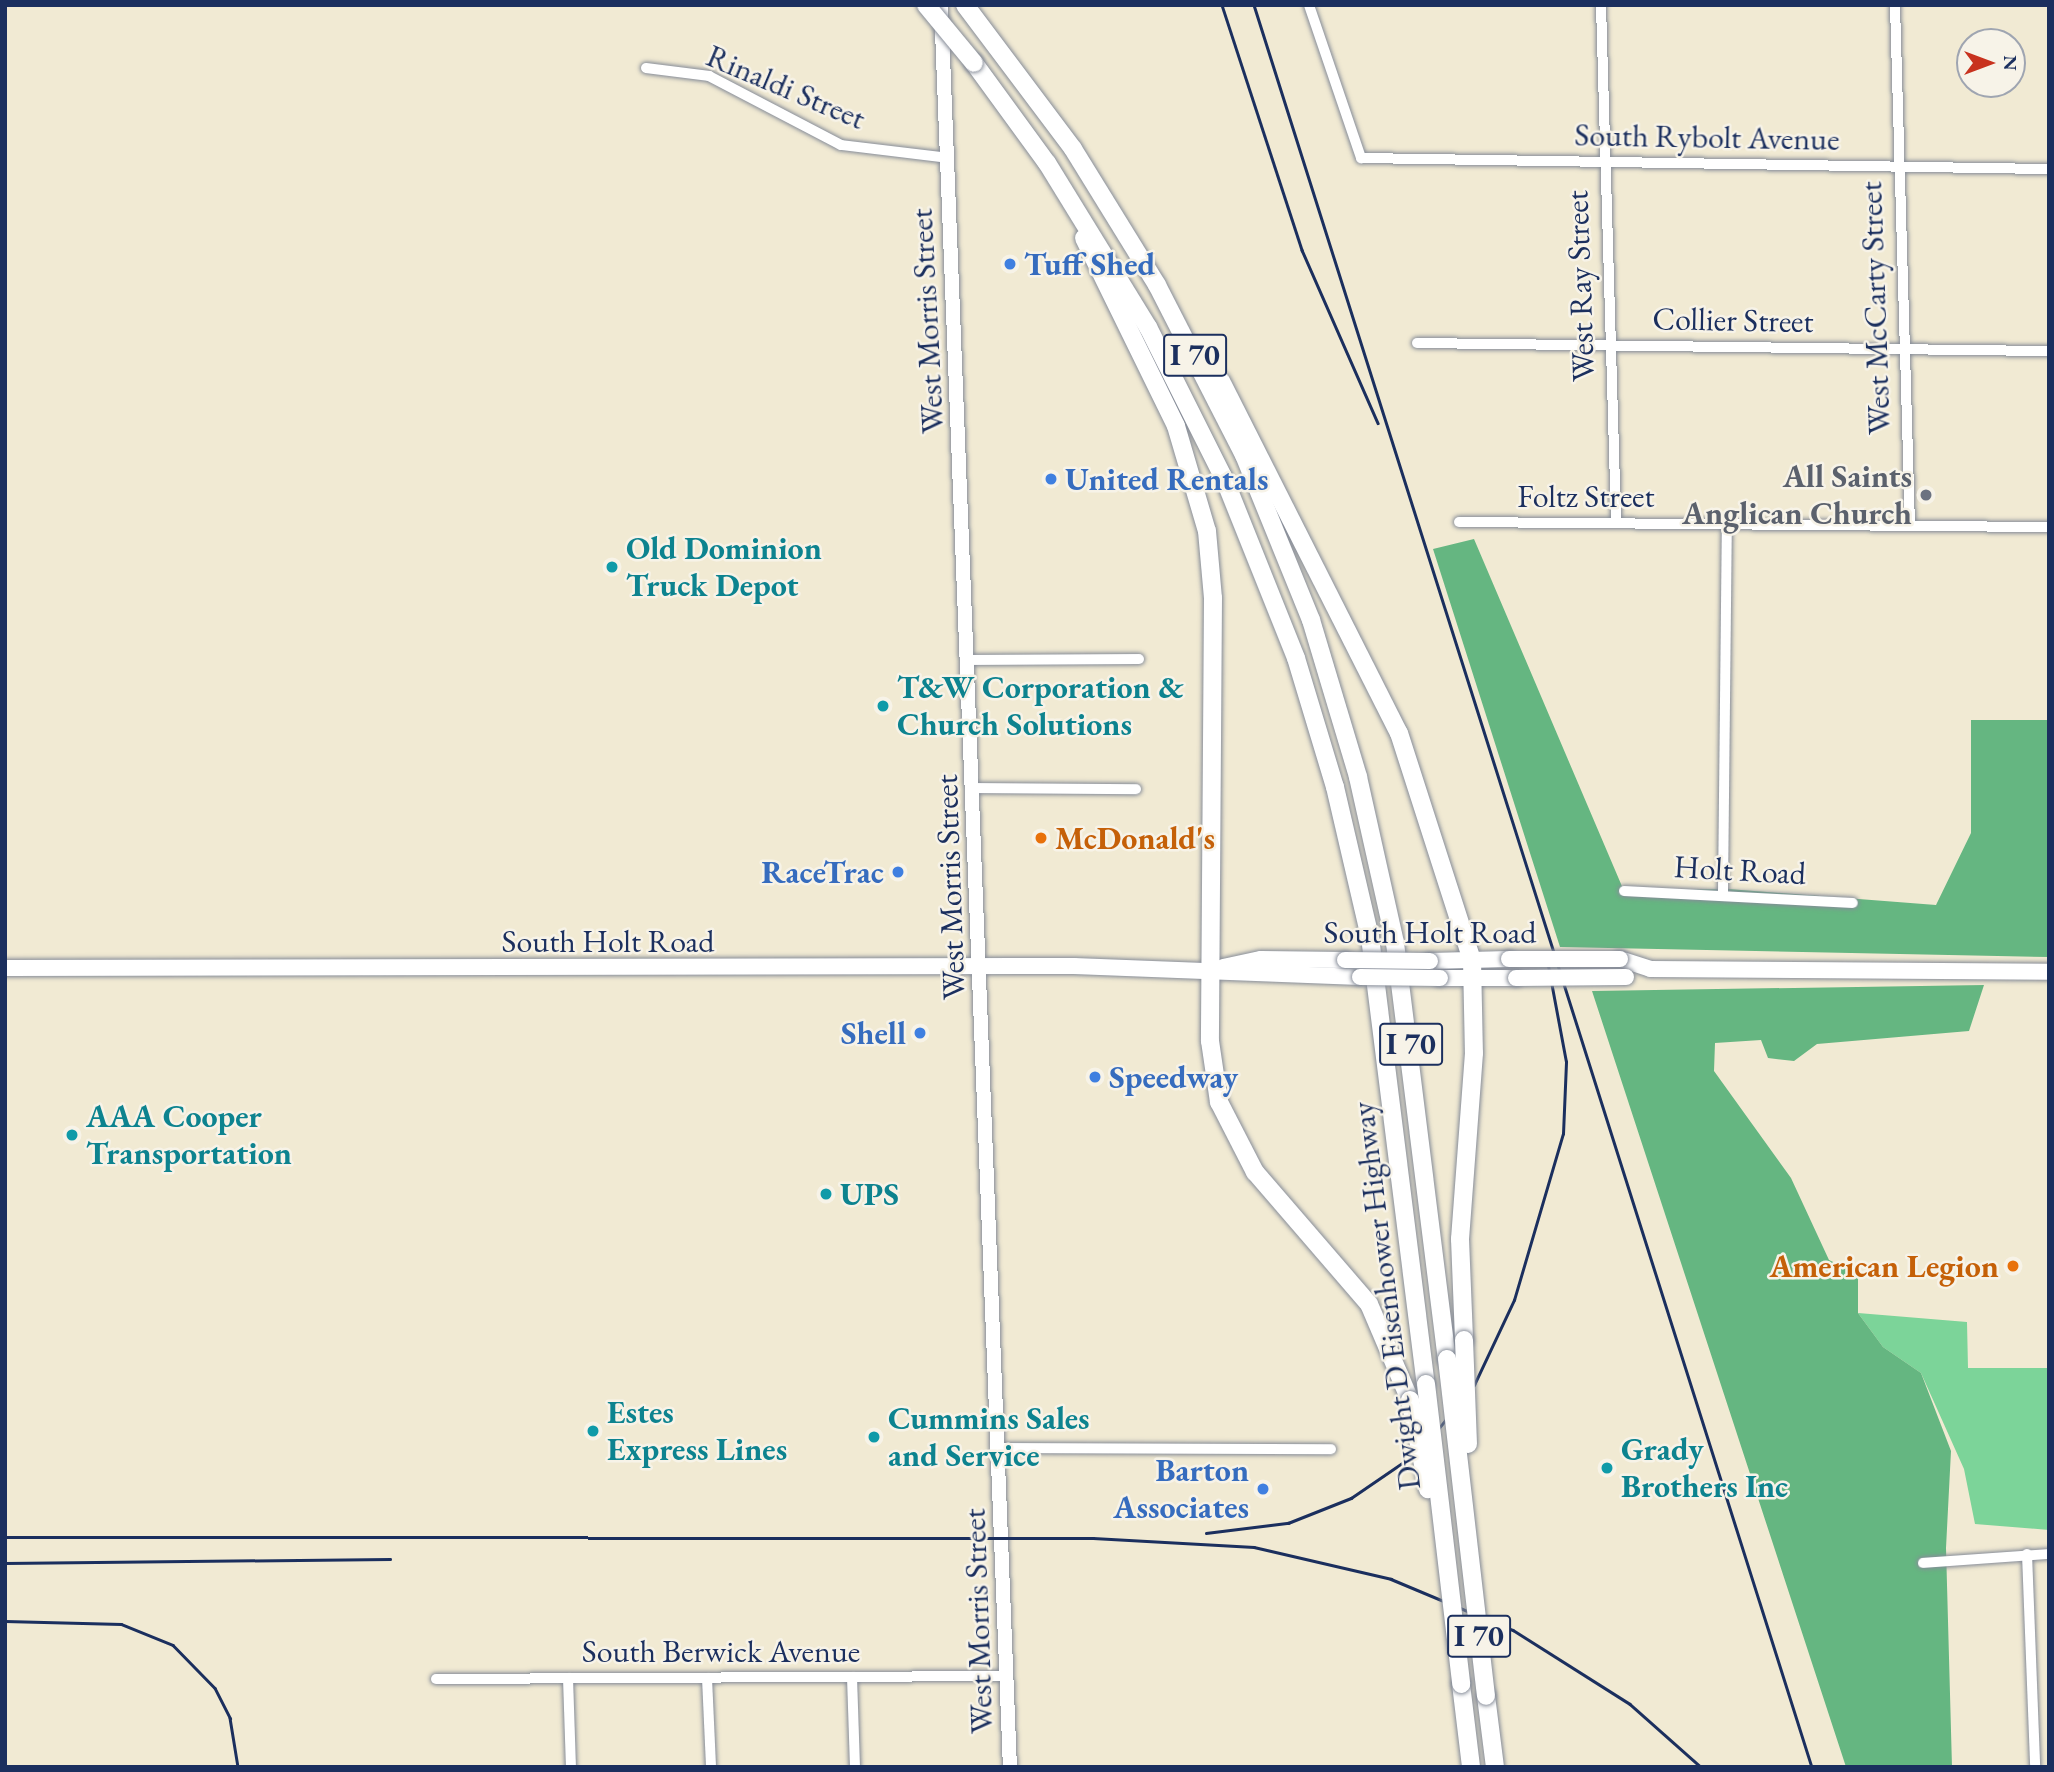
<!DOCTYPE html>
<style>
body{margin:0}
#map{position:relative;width:2054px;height:1772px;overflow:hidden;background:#f1ead3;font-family:"EB Garamond",serif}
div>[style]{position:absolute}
.green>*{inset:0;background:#7cd499}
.forest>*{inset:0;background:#65b681}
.roads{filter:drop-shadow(0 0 2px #868c98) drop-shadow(0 0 2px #868c98)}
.street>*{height:10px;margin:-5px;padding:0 5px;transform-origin:5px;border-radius:5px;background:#fff}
.secondary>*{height:14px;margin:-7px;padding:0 7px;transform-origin:7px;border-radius:7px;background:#fff}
.primary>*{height:16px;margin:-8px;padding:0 8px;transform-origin:8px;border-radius:8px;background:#fff}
.highway>*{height:18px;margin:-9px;padding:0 9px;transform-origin:9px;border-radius:9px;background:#fff}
.rail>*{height:2.5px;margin:-1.25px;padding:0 1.25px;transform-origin:1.25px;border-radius:1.25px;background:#1b2f5e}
.bridges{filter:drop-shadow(0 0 2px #868c98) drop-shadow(0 0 2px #868c98)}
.primary-bridge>*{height:16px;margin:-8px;padding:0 8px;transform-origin:8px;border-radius:8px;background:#fff}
.highway-bridge>*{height:18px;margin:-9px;padding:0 9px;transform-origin:9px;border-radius:9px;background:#fff}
.dots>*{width:19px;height:19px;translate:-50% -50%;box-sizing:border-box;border:4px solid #f7f3e8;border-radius:50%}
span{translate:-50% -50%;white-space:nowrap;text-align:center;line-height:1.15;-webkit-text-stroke:5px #f7f3e8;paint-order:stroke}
.shield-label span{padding:2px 5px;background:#f7f3e8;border:2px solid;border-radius:5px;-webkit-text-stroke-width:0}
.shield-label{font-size:30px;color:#1b2f5e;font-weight:700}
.street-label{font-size:32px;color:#1b2f5e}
.shop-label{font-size:32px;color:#366cbe;font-weight:700}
.left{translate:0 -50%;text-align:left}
.right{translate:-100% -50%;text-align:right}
.worship-label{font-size:32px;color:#5b616d;font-weight:700}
.culture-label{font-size:32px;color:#0d838f;font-weight:700}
.food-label{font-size:32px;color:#c56008;font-weight:700}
.frame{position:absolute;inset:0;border:7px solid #1b2f5e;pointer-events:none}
.north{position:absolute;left:1956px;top:28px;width:70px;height:70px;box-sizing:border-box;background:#f7f3e8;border:2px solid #9fa5b1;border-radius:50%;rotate:90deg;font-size:19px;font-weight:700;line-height:28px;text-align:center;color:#1b2f5e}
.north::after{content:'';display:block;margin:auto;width:24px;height:32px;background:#c8321e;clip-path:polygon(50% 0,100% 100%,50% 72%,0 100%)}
</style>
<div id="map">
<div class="green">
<div style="clip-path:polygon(1858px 1313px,1967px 1322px,1968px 1368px,2049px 1368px,2049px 1530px,1975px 1524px,1964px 1469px,1921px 1373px,1883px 1347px)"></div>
</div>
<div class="forest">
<div style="clip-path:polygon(1474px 539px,1624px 891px,1728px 889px,1936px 905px,1971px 833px,1971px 720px,2049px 720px,2049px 957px,1560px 947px,1433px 549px)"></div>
<div style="clip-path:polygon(1984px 985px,1969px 1031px,1817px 1044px,1794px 1061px,1768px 1058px,1761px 1040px,1715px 1043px,1714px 1071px,1791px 1178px,1829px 1260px,1858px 1274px,1858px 1313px,1883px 1347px,1921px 1373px,1951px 1451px,1946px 1548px,1952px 1767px,1846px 1767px,1592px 991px)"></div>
</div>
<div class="roads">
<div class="street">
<div style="left:1309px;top:5px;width:162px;rotate:71.2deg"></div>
<div style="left:1361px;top:158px;width:688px;rotate:0.92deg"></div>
<div style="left:1601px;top:5px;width:516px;rotate:88.33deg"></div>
<div style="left:1895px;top:5px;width:520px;rotate:88.35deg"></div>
<div style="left:646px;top:68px;width:64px;rotate:7.2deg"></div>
<div style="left:709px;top:76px;width:149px;rotate:27.6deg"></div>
<div style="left:841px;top:145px;width:108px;rotate:6.9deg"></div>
<div style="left:1417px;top:343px;width:632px;rotate:0.73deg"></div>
<div style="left:1459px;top:522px;width:590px;rotate:0.49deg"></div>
<div style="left:969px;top:660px;width:170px;rotate:-0.3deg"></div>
<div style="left:974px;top:788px;width:162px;rotate:0.4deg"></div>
<div style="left:1624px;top:891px;width:229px;rotate:3deg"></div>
<div style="left:1723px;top:892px;width:368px;rotate:-89.4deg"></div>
<div style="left:1001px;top:1448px;width:330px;rotate:0.2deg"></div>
<div style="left:2027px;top:1554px;width:213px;rotate:87.8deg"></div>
<div style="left:1923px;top:1563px;width:126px;rotate:-4.1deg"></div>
<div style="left:852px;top:1677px;width:90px;rotate:88.1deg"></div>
<div style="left:568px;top:1678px;width:89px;rotate:88.1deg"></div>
<div style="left:707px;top:1678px;width:89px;rotate:87.4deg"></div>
<div style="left:436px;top:1679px;width:572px;rotate:-0.3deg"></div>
</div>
<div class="secondary">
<div style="left:941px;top:5px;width:1763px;rotate:87.76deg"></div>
</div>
<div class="primary">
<div style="left:1620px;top:959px;width:32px;rotate:18deg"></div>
<div style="left:1650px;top:969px;width:399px;rotate:0.4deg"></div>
<div style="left:1430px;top:961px;width:79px;rotate:-1.5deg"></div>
<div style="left:1223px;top:967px;width:39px;rotate:-12deg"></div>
<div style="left:1261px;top:959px;width:84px;rotate:0.7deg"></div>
<div style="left:5px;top:968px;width:1069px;rotate:-0.11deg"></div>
<div style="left:1074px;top:966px;width:286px;rotate:2.2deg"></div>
<div style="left:1440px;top:978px;width:76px"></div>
</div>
<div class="highway">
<div style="left:965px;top:5px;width:180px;rotate:53.1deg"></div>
<div style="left:1073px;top:149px;width:160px;rotate:58.3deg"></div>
<div style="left:1157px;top:285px;width:191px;rotate:62.9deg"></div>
<div style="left:1244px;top:455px;width:178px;rotate:67.9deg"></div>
<div style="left:1311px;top:620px;width:164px;rotate:73.3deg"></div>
<div style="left:1358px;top:777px;width:170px;rotate:77.4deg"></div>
<div style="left:1395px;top:943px;width:419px;rotate:82.9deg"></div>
<div style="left:974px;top:63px;width:124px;rotate:53.9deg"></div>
<div style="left:1047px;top:163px;width:193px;rotate:58.4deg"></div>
<div style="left:1148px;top:327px;width:174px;rotate:63.4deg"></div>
<div style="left:1226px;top:483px;width:188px;rotate:68.2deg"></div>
<div style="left:1296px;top:658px;width:135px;rotate:73.2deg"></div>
<div style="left:1335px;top:787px;width:154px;rotate:76.9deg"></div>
<div style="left:1370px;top:937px;width:450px;rotate:82.9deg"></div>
<div style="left:1084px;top:238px;width:209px;rotate:63.9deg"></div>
<div style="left:1176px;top:426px;width:109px;rotate:73.6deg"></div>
<div style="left:1207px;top:531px;width:67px;rotate:84.9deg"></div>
<div style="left:1213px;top:598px;width:443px;rotate:90.4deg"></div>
<div style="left:1210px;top:1041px;width:62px;rotate:81.6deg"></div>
<div style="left:1219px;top:1102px;width:79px;rotate:62.8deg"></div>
<div style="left:1255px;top:1172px;width:174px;rotate:49.2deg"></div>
<div style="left:1369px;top:1304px;width:104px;rotate:66.9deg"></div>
<div style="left:1221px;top:381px;width:394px;rotate:63.2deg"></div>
<div style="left:1399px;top:733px;width:238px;rotate:72.2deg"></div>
<div style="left:1472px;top:960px;width:93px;rotate:88.8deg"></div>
<div style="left:1474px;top:1053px;width:187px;rotate:94.3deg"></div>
<div style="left:1460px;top:1239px;width:101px;rotate:87.7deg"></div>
<div style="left:1461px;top:1684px;width:84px;rotate:83.1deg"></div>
<div style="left:1486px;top:1696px;width:72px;rotate:82.8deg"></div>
</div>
</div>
<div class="rail">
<div style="left:1222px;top:5px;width:258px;rotate:71.9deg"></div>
<div style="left:1302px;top:250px;width:189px;rotate:66.3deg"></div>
<div style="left:1254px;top:5px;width:1848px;rotate:72.43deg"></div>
<div style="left:1206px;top:1533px;width:83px;rotate:-7deg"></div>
<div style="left:1288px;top:1523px;width:68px;rotate:-21.6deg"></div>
<div style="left:1351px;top:1498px;width:85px;rotate:-34.4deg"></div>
<div style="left:1421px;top:1450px;width:84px;rotate:-50.8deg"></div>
<div style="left:1474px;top:1385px;width:94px;rotate:-64.8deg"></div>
<div style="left:1514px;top:1300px;width:173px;rotate:-73.6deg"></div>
<div style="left:1563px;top:1134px;width:72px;rotate:-87.6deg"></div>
<div style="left:1566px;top:1062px;width:104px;rotate:-100.6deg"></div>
<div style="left:5px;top:1537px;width:1088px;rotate:0.05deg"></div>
<div style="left:1093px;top:1538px;width:161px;rotate:3.2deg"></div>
<div style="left:1254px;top:1547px;width:141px;rotate:13.1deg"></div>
<div style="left:1391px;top:1579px;width:132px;rotate:22.7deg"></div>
<div style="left:1513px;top:1630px;width:138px;rotate:32.3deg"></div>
<div style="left:1630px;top:1704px;width:95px;rotate:41.6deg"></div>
<div style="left:5px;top:1563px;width:385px;rotate:-0.6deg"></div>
<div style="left:5px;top:1621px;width:116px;rotate:1.5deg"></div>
<div style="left:121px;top:1624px;width:56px;rotate:22deg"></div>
<div style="left:173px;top:1645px;width:60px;rotate:45.7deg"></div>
<div style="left:215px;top:1688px;width:34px;rotate:63deg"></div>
<div style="left:230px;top:1718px;width:50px;rotate:80.7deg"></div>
</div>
<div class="bridges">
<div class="primary-bridge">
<div style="left:1509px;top:959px;width:111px"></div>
<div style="left:1345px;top:960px;width:85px;rotate:0.7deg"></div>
<div style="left:1360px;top:977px;width:80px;rotate:0.7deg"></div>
<div style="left:1516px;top:978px;width:110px;rotate:-0.5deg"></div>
</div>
<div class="highway-bridge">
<div style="left:926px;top:5px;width:75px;rotate:50.4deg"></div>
<div style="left:1464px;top:1340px;width:104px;rotate:87.8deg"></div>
<div style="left:1447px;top:1359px;width:339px;rotate:83.4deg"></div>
<div style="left:1426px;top:1384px;width:302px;rotate:83.3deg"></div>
<div style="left:1410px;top:1400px;width:91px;rotate:78.6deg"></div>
</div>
</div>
<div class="dots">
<div style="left:1010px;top:264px;background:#3f7fe0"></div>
<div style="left:1051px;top:479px;background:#3f7fe0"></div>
<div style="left:1926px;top:495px;background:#6b7280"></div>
<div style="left:612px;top:567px;background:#0f9aa8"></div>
<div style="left:883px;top:706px;background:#0f9aa8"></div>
<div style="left:1041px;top:838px;background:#e8710a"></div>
<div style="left:898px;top:872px;background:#3f7fe0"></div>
<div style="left:920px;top:1033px;background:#3f7fe0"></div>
<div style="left:1095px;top:1077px;background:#3f7fe0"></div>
<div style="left:72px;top:1135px;background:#0f9aa8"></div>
<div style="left:826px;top:1194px;background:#0f9aa8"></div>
<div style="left:2013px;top:1266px;background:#e8710a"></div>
<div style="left:593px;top:1431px;background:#0f9aa8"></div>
<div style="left:874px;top:1437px;background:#0f9aa8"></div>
<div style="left:1607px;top:1468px;background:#0f9aa8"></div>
<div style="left:1263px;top:1489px;background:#3f7fe0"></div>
</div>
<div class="shield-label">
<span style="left:1195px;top:355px">I 70</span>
<span style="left:1411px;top:1044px">I 70</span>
<span style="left:1479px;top:1636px">I 70</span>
</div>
<div class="street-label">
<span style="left:786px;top:87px;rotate:23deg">Rinaldi Street</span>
<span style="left:1707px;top:137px;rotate:1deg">South Rybolt Avenue</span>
<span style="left:1580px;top:286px;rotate:-92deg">West Ray Street</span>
<span style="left:1875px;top:308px;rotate:-92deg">West McCarty Street</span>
<span style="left:1733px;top:320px;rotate:1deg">Collier Street</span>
<span style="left:927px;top:321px;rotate:-93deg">West Morris Street</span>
<span style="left:1586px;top:496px">Foltz Street</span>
<span style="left:1740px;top:870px;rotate:3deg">Holt Road</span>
<span style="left:950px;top:887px;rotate:-92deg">West Morris Street</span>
<span style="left:1430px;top:932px">South Holt Road</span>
<span style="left:608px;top:941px">South Holt Road</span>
<span style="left:1386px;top:1296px;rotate:-97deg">Dwight D Eisenhower Highway</span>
<span style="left:978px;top:1621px;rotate:-92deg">West Morris Street</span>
<span style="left:721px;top:1651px">South Berwick Avenue</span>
</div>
<div class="shop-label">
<span class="left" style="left:1024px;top:264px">Tuff Shed</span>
<span class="left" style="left:1065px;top:479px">United Rentals</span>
<span class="right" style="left:884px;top:872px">RaceTrac</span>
<span class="right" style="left:906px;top:1033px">Shell</span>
<span class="left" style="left:1109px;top:1077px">Speedway</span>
<span class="right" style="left:1249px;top:1489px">Barton<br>Associates</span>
</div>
<div class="worship-label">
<span class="right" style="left:1912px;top:495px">All Saints<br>Anglican Church</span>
</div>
<div class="culture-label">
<span class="left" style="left:626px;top:567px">Old Dominion<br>Truck Depot</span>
<span class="left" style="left:897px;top:706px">T&amp;W Corporation &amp;<br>Church Solutions</span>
<span class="left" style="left:86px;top:1135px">AAA Cooper<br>Transportation</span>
<span class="left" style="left:840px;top:1194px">UPS</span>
<span class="left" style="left:607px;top:1431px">Estes<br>Express Lines</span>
<span class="left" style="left:888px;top:1437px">Cummins Sales<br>and Service</span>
<span class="left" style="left:1621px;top:1468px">Grady<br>Brothers Inc</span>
</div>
<div class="food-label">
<span class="left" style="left:1055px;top:838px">McDonald's</span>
<span class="right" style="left:1999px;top:1266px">American Legion</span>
</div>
<div class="frame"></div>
<div class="north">N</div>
</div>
